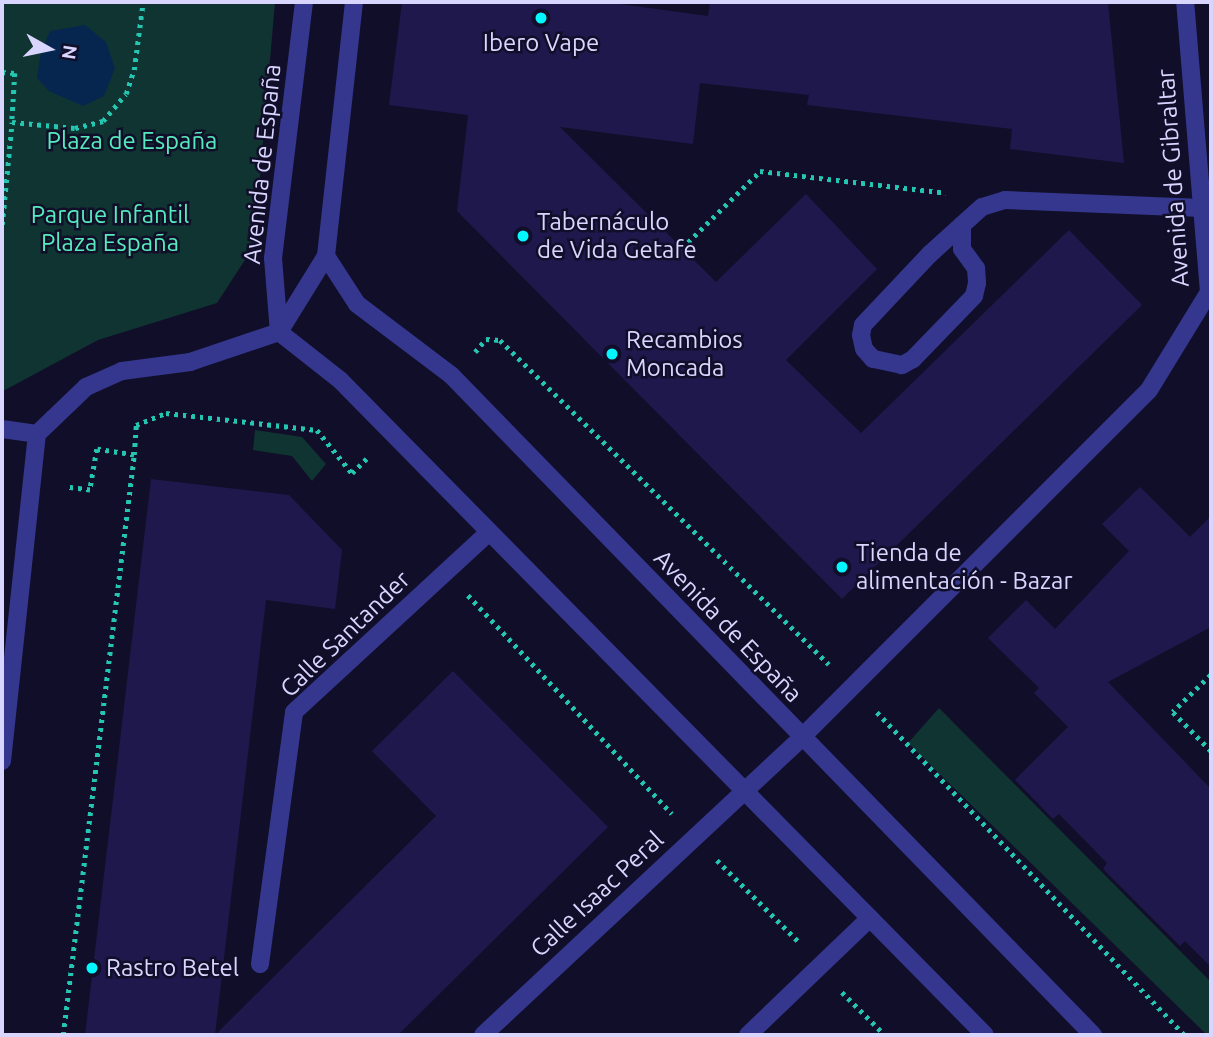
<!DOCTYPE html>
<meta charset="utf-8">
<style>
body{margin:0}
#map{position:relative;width:1213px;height:1037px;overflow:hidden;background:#110e2a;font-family:Ubuntu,sans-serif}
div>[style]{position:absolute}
.green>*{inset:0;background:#103431}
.water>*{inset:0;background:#07264f}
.building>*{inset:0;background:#1f184c}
.path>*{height:4.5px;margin-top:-2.25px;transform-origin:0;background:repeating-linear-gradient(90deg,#24c6b1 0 3.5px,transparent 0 8.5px)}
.service>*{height:18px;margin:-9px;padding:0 9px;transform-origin:9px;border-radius:9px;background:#34378d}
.pedestrian>*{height:18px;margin:-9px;padding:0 9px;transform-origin:9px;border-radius:9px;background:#34378d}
.minor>*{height:18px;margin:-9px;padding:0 9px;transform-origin:9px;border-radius:9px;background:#34378d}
.tertiary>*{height:18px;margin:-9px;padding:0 9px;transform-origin:9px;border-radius:9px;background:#34378d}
.dots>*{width:19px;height:19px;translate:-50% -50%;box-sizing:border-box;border:4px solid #110e2a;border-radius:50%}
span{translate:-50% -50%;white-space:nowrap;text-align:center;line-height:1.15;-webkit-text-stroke:5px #110e2a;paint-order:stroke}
.poi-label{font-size:24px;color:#d8d6ff}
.left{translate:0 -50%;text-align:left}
.park-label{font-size:24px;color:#56ebbc}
.street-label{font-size:24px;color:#d8d6ff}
.frame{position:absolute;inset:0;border:4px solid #d8d6ff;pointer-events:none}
.north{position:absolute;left:14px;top:14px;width:70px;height:70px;-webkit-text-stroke:5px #110e2a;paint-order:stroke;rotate:99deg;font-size:19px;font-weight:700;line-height:28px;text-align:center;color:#d8d6ff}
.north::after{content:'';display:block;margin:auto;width:24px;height:32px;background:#d8d6ff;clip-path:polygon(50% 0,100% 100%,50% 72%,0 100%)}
</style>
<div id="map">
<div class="green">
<div style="clip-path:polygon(2px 2px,275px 2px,254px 246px,217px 303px,98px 340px,5px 390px,2px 389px)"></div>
<div style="clip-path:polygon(255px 430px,302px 437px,326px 464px,312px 481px,292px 456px,253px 450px)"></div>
<div style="clip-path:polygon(939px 708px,1211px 982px,1211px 1035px,1207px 1035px,908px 743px)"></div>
</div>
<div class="water">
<div style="clip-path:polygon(85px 25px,106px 42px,115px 68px,104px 96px,83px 106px,49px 91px,37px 78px,41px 52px,50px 31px)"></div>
</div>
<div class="building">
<div style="clip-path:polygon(402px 2px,605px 2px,708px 16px,710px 2px,1108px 2px,1124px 163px,1010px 149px,1012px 129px,807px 105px,809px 95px,700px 83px,693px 144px,560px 127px,716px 282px,806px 194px,877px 269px,786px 360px,861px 433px,1069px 230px,1142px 305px,842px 599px,457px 211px,468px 115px,389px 105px)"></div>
<div style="clip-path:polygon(151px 479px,289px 495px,342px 550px,335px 609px,266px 600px,215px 1035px,436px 816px,372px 751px,453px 671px,608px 827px,398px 1035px,85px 1035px)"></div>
<div style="clip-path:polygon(1140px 487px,1190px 537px,1211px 516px,1211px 627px,1108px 682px,1211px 789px,1211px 967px,1185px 941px,1180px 946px,1103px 869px,1107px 863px,1059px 814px,1053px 819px,1015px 780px,1068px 727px,1034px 693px,1039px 688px,988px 638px,1026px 600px,1055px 629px,1129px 551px,1102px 524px)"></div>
</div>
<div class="path">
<div style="left:2px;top:72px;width:13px;rotate:4deg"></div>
<div style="left:15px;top:73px;width:49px;rotate:93.5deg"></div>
<div style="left:2px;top:225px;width:103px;rotate:-84.5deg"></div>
<div style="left:12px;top:122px;width:63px;rotate:5.4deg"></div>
<div style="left:75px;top:128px;width:29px;rotate:-14deg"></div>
<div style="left:103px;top:121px;width:35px;rotate:-50deg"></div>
<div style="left:126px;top:94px;width:25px;rotate:-72deg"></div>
<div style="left:134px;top:70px;width:69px;rotate:-82.5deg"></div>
<div style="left:682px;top:248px;width:110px;rotate:-44.6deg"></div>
<div style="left:760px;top:171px;width:187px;rotate:6.7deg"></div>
<div style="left:475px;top:352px;width:17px;rotate:-50deg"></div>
<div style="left:486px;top:339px;width:14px;rotate:4deg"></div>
<div style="left:500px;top:340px;width:462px;rotate:44.6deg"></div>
<div style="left:134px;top:455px;width:30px;rotate:-86deg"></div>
<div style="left:136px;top:425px;width:32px;rotate:-22deg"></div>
<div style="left:166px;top:413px;width:152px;rotate:6.4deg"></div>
<div style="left:317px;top:430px;width:55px;rotate:50.9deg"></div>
<div style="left:352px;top:473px;width:24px;rotate:-45deg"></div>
<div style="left:468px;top:595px;width:299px;rotate:47deg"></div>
<div style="left:1211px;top:675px;width:53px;rotate:135.8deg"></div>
<div style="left:1173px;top:712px;width:54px;rotate:45.7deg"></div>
<div style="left:877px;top:712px;width:446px;rotate:46.4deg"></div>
<div style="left:717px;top:860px;width:115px;rotate:45deg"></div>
<div style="left:842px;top:992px;width:61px;rotate:45deg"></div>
<div style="left:63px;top:1035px;width:584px;rotate:-83.02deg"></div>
<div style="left:134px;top:455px;width:37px;rotate:-171deg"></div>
<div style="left:97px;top:449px;width:42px;rotate:99.7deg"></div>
<div style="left:90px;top:490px;width:24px;rotate:-173deg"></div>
</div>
<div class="service">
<div style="left:962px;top:225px;width:24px;rotate:90deg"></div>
<div style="left:962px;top:249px;width:24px;rotate:54deg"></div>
<div style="left:976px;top:268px;width:15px;rotate:86deg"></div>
<div style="left:977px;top:283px;width:13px;rotate:103deg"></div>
<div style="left:974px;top:296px;width:88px;rotate:134.1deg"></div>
<div style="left:913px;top:359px;width:13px;rotate:151deg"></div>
<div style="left:902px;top:365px;width:30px;rotate:-168deg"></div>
<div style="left:873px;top:359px;width:13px;rotate:-132deg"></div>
<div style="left:864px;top:349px;width:14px;rotate:-102deg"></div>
<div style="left:861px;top:335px;width:10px;rotate:-79deg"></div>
<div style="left:863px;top:325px;width:98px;rotate:-46.7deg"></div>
<div style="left:930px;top:254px;width:43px;rotate:-42.2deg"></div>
<div style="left:962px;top:225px;width:27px;rotate:-42deg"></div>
<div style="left:982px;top:207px;width:24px;rotate:-17deg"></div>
<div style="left:1005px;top:200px;width:197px;rotate:2.3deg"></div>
</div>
<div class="pedestrian">
<div style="left:260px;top:964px;width:254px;rotate:-82.3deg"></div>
<div style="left:294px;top:712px;width:265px;rotate:-42.7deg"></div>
<div style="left:748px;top:1035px;width:169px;rotate:-43.8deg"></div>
</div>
<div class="minor">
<div style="left:2px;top:429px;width:35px;rotate:8deg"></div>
<div style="left:2px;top:761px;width:329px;rotate:-83.9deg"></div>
<div style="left:37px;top:434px;width:68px;rotate:-43.8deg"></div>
<div style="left:86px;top:387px;width:39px;rotate:-24deg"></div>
<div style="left:122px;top:371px;width:69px;rotate:-7.5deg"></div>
<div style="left:190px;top:362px;width:94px;rotate:-18.6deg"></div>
<div style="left:279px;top:332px;width:89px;rotate:-58.3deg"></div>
<div style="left:483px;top:1035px;width:435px;rotate:-43deg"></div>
<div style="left:801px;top:738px;width:492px;rotate:-45deg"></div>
<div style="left:1149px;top:390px;width:115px;rotate:-58.5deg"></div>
<div style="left:1209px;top:292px;width:291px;rotate:-94.7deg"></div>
</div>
<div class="tertiary">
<div style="left:304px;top:2px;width:258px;rotate:96.9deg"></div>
<div style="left:273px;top:258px;width:74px;rotate:85.4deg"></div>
<div style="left:279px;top:332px;width:78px;rotate:38.2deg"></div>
<div style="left:340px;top:380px;width:919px;rotate:45.44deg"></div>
<div style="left:354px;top:2px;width:256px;rotate:96.3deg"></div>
<div style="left:326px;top:256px;width:57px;rotate:57.1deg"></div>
<div style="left:357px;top:304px;width:118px;rotate:37.1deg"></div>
<div style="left:451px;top:375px;width:921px;rotate:45.79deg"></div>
</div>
<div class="dots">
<div style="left:541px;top:18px;background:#02f7ff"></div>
<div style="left:523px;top:236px;background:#02f7ff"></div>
<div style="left:612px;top:354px;background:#02f7ff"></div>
<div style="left:842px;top:567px;background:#02f7ff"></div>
<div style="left:92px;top:968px;background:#02f7ff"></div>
</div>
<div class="poi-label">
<span style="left:541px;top:43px">Ibero Vape</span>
<span class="left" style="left:537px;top:236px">Tabernáculo<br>de Vida Getafe</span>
<span class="left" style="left:626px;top:354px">Recambios<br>Moncada</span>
<span class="left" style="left:856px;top:567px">Tienda de<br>alimentación - Bazar</span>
<span class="left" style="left:106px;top:968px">Rastro Betel</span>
</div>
<div class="park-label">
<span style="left:132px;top:141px">Plaza de España</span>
<span style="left:110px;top:229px">Parque Infantil<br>Plaza España</span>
</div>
<div class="street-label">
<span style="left:262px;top:164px;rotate:-84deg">Avenida de España</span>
<span style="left:1173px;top:178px;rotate:-94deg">Avenida de Gibraltar</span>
<span style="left:728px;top:626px;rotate:46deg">Avenida de España</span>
<span style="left:345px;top:634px;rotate:-44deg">Calle Santander</span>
<span style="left:597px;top:894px;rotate:-43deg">Calle Isaac Peral</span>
</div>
<div class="frame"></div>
<div class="north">N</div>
</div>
